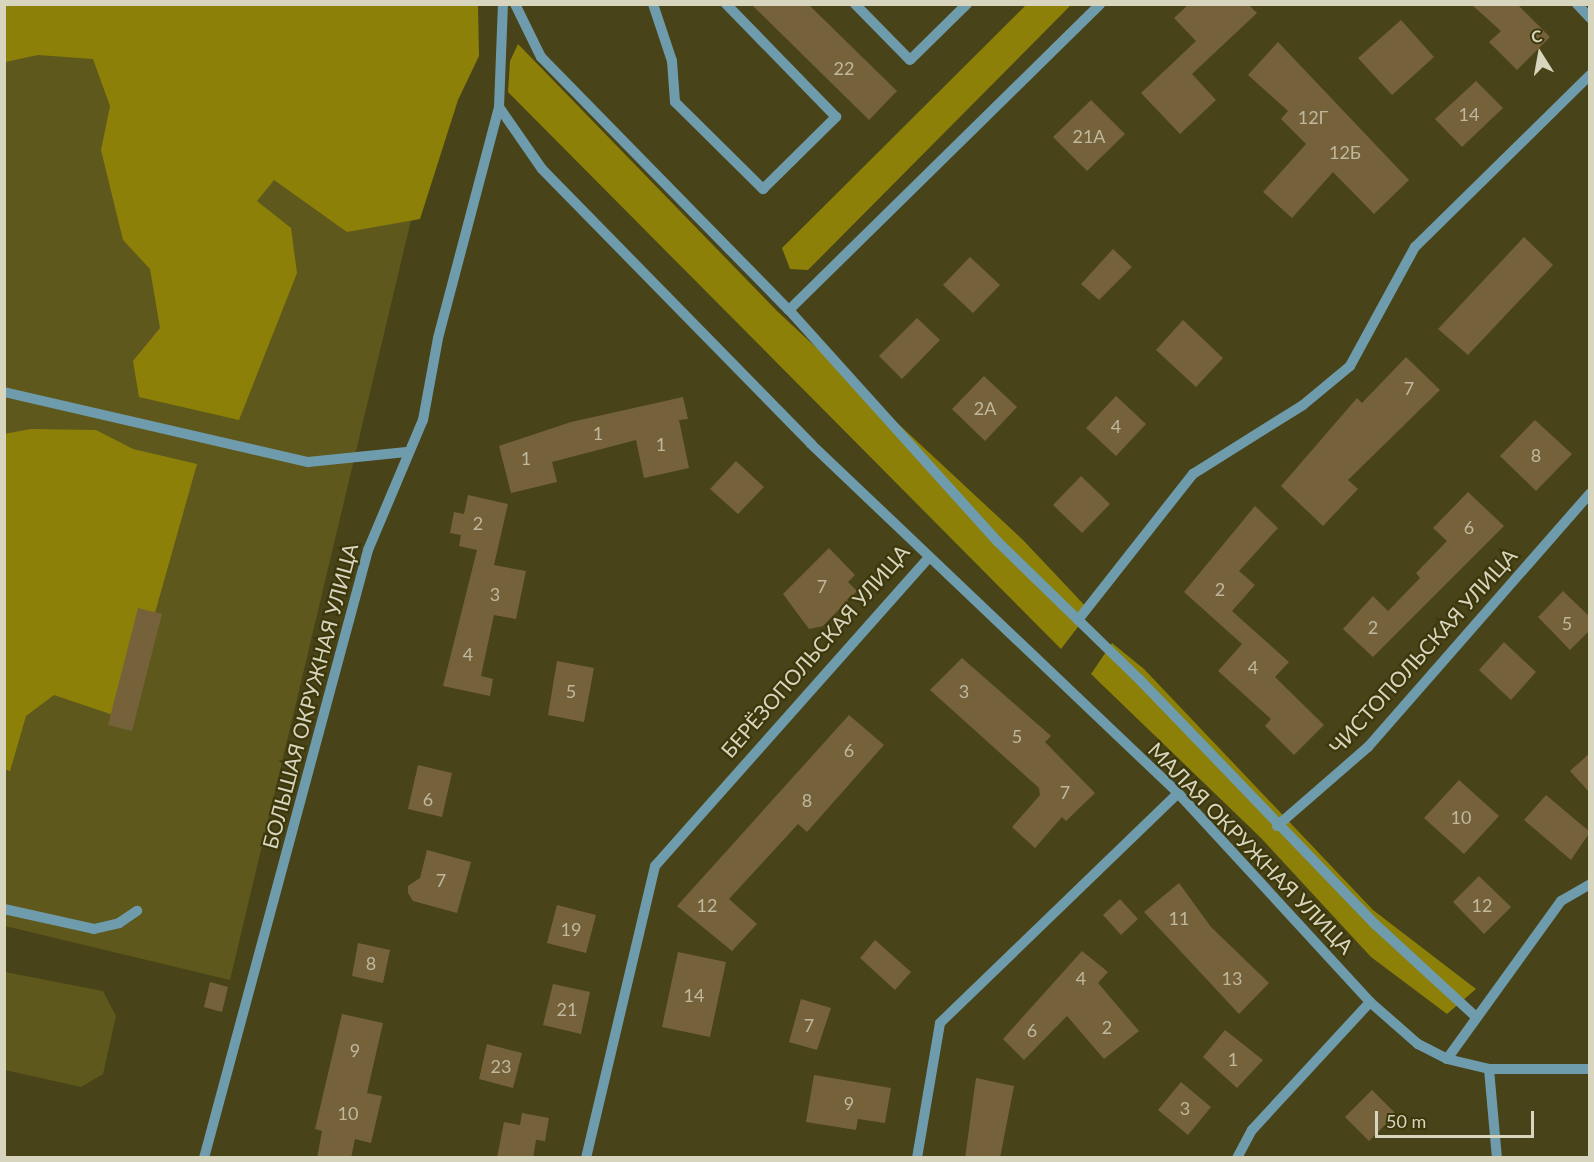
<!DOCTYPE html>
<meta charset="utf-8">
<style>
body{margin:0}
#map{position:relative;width:1594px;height:1162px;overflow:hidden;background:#484318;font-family:Lato,sans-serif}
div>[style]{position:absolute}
.green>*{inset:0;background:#5f581d}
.forest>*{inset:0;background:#8c8008}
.building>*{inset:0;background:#76623a}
.minor>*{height:10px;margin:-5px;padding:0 5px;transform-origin:5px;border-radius:5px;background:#6f9cad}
span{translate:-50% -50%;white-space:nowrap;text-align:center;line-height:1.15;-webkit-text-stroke:4.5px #3d380c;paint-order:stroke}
.number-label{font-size:18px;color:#bfb89d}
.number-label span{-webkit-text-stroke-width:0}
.street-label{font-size:21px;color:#d7d5be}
.frame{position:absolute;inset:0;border:6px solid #d7d5be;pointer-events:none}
.north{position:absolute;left:1510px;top:24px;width:60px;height:60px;-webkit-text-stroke:4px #3d380c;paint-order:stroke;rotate:349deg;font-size:16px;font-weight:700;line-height:24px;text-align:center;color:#d7d5be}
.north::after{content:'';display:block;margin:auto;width:21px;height:27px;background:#d7d5be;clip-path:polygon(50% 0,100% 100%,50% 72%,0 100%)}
.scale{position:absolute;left:1375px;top:1111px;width:159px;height:27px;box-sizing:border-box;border:3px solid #d7d5be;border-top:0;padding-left:8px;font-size:18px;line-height:21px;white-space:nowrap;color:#d7d5be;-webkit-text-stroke:4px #3d380c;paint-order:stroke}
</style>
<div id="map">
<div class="green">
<div style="clip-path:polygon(4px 16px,443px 86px,230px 980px,5px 926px)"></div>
<div style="clip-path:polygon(5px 972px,103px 991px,116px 1016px,103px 1074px,81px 1087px,5px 1070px)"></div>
</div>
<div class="forest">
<div style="clip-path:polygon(5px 4px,478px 5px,479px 56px,458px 100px,420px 219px,347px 232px,274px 180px,257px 201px,291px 228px,297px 273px,239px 420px,139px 397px,133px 361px,160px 328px,150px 269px,123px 240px,101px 150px,110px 106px,93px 59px,38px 55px,5px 62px)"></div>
<div style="clip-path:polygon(1026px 5px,1071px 5px,808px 270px,790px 269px,782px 248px)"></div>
<div style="clip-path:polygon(518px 44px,777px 311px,1023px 540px,1090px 611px,1061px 649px,508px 92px,510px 61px)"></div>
<div style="clip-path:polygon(31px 429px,96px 430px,133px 449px,197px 464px,125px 719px,54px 695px,26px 716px,10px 771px,4px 769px,4px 434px)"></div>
<div style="clip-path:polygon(1112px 643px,1144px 669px,1373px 910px,1476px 989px,1447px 1014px,1371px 957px,1261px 838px,1091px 674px)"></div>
</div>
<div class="building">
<div style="clip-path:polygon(751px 4px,808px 4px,897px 91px,869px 120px)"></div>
<div style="clip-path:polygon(1189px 4px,1248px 4px,1257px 13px,1192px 74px,1216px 100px,1180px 134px,1141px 93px,1196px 41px,1174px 18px)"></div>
<div style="clip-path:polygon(1471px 4px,1517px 4px,1550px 37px,1517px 70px,1489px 42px,1501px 31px)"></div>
<div style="clip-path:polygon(1401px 20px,1434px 57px,1392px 95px,1358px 58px)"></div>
<div style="clip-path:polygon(1278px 42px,1409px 180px,1374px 214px,1333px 172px,1292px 218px,1263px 192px,1306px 144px,1281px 119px,1288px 111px,1248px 75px)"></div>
<div style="clip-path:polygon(1476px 81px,1503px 108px,1462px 147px,1435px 119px)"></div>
<div style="clip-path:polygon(1091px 100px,1125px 134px,1087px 171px,1053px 137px)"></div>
<div style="clip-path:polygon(1524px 237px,1553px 265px,1468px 355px,1438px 329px)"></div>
<div style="clip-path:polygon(1113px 249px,1132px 267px,1099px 300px,1081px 284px)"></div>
<div style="clip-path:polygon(970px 257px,1000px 285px,973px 313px,943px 285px)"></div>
<div style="clip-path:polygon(917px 318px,940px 340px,902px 379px,879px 356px)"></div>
<div style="clip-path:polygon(1183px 320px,1223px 358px,1196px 387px,1156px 350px)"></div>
<div style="clip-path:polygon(1406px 357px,1440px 390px,1348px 480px,1358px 489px,1323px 526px,1281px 486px,1357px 398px,1362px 403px)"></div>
<div style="clip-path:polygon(984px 376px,1017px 407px,985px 441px,952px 409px)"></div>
<div style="clip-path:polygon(1116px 396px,1146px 424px,1116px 456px,1086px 428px)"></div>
<div style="clip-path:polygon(683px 397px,688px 419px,679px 420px,689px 468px,644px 478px,636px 440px,552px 462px,557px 482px,511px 493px,499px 446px,571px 422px)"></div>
<div style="clip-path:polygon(1535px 420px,1572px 454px,1536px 491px,1500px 456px)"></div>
<div style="clip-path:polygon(736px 461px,764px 487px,738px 514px,710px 489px)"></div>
<div style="clip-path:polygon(1081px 476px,1110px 504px,1082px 533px,1053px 505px)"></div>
<div style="clip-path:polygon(1468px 492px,1504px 526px,1373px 657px,1343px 629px,1373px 596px,1388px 611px,1420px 578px,1416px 573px,1447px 541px,1433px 528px)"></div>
<div style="clip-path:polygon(468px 495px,508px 504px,494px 565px,526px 571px,516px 619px,494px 615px,481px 676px,493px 679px,490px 696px,443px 686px,477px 550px,459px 546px,461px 535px,450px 533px,454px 512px,464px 514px)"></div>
<div style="clip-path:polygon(1255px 506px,1278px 528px,1239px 571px,1255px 585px,1232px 611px,1289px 662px,1275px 677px,1324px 725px,1294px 755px,1265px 726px,1271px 719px,1218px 671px,1242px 644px,1184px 592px)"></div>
<div style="clip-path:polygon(829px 548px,855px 575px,848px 582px,857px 591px,823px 626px,809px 629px,783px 594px)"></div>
<div style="clip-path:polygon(1563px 591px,1590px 617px,1590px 630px,1570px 650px,1538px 617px)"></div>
<div style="clip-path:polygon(138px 608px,162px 614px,132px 731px,108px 725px)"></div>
<div style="clip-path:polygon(1504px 642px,1536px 672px,1511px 700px,1479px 670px)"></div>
<div style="clip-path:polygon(962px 658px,1051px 736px,1045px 742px,1095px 793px,1066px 821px,1062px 817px,1035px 848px,1012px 827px,1040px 795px,1039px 788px,930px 690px)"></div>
<div style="clip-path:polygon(557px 661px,594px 668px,584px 722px,548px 715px)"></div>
<div style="clip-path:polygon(849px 715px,884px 745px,807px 832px,798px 824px,729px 899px,757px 924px,732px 951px,677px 906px)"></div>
<div style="clip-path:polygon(1590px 753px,1590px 793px,1570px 771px)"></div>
<div style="clip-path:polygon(418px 765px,452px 773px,442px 817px,408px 809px)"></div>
<div style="clip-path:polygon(1459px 780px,1499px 816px,1464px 854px,1424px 818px)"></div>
<div style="clip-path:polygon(1546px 795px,1590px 832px,1571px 860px,1524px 820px)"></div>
<div style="clip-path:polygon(427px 850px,471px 862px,457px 913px,413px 901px,408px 893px,408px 886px,420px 878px)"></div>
<div style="clip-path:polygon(1479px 876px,1511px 907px,1484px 934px,1453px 902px)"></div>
<div style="clip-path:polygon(1179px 883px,1211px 927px,1269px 983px,1239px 1014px,1144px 912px)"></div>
<div style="clip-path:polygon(1120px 899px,1138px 919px,1121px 935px,1103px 915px)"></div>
<div style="clip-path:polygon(557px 905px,596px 915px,586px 953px,547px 943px)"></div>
<div style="clip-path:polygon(875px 940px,911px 972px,895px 990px,860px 958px)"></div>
<div style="clip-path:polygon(358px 943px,390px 950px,383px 983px,352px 976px)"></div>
<div style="clip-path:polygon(1082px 951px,1108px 972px,1098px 983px,1139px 1031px,1104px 1059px,1067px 1016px,1024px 1060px,1003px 1039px)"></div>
<div style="clip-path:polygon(678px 952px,726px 962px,710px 1037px,662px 1027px)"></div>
<div style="clip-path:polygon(210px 982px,228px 987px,222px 1012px,204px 1007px)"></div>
<div style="clip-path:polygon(553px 984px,590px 992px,581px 1034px,543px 1025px)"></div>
<div style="clip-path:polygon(801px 999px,831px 1008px,817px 1050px,789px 1042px)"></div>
<div style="clip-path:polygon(342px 1014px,383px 1023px,367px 1093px,382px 1096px,371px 1143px,355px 1139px,351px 1158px,317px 1158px,322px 1131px,315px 1129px)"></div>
<div style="clip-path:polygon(1225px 1030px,1263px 1060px,1237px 1088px,1203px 1057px)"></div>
<div style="clip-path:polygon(487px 1044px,522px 1053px,513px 1088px,479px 1079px)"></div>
<div style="clip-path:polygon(814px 1075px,891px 1088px,885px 1123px,858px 1119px,856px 1130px,806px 1122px)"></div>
<div style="clip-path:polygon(976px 1078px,1014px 1086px,1000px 1158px,965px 1158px)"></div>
<div style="clip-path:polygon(1181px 1082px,1211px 1107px,1188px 1135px,1158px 1110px)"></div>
<div style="clip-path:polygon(1372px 1090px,1396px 1114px,1369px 1141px,1345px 1117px)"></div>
<div style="clip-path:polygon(522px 1113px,549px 1118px,545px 1141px,536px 1140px,533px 1158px,497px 1158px,504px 1122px,520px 1125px)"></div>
</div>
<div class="minor">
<div style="left:515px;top:4px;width:59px;rotate:63.9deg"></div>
<div style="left:541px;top:57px;width:354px;rotate:45.6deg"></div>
<div style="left:789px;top:310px;width:311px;rotate:48deg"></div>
<div style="left:997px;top:541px;width:199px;rotate:44.2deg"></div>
<div style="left:1140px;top:680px;width:340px;rotate:46.1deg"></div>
<div style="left:1376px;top:925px;width:133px;rotate:42.6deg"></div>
<div style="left:653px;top:4px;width:60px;rotate:71.6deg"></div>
<div style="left:672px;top:61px;width:41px;rotate:85.8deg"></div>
<div style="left:675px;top:102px;width:124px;rotate:44.7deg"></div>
<div style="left:763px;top:189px;width:103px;rotate:-44.6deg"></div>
<div style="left:836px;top:117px;width:158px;rotate:-134.2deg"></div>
<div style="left:855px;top:4px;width:78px;rotate:45.5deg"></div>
<div style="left:910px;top:60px;width:80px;rotate:-44.5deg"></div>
<div style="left:1577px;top:4px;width:19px;rotate:47deg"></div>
<div style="left:499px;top:107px;width:75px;rotate:55.3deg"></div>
<div style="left:542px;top:169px;width:385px;rotate:45.6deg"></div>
<div style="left:811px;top:444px;width:506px;rotate:43.56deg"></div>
<div style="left:1178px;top:793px;width:284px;rotate:47.4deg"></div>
<div style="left:1370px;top:1002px;width:64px;rotate:41.2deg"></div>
<div style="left:1418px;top:1044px;width:33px;rotate:27deg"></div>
<div style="left:1447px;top:1059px;width:43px;rotate:13.4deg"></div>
<div style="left:1489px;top:1069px;width:101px"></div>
<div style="left:789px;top:310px;width:436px;rotate:-44.5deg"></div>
<div style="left:4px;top:392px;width:312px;rotate:13deg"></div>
<div style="left:308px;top:462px;width:99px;rotate:-5.8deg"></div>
<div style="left:1078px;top:620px;width:186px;rotate:-51.8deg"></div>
<div style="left:1193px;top:474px;width:130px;rotate:-32.1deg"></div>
<div style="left:1303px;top:405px;width:61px;rotate:-39.7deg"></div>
<div style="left:1350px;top:366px;width:136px;rotate:-61.4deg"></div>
<div style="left:1415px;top:247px;width:245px;rotate:-44.5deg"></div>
<div style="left:1277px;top:826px;width:121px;rotate:-41deg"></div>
<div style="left:1368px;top:747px;width:337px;rotate:-48.8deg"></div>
<div style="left:4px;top:909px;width:92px;rotate:12.5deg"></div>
<div style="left:94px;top:929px;width:26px;rotate:-13deg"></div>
<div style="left:119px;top:923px;width:22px;rotate:-34deg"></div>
<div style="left:1447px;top:1059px;width:195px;rotate:-54.2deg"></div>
<div style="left:1561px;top:901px;width:34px;rotate:-30deg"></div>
<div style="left:1489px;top:1069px;width:89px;rotate:84.9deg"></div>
<div style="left:204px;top:1158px;width:630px;rotate:-74.9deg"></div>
<div style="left:368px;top:550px;width:141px;rotate:-67.1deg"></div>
<div style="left:423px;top:420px;width:83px;rotate:-79.6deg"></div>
<div style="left:438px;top:338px;width:239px;rotate:-75.2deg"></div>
<div style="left:499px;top:107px;width:103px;rotate:-87.8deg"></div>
<div style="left:586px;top:1158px;width:300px;rotate:-76.7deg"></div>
<div style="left:655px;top:866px;width:413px;rotate:-48.4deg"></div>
<div style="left:917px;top:1158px;width:137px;rotate:-80.3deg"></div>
<div style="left:940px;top:1023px;width:331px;rotate:-44deg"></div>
<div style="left:1237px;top:1158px;width:32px;rotate:-62deg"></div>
<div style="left:1252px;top:1130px;width:174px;rotate:-47.3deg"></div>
</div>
<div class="number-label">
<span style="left:844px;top:68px">22</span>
<span style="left:1469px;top:114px">14</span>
<span style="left:1313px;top:117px">12Г</span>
<span style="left:1089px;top:136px">21А</span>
<span style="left:1345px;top:152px">12Б</span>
<span style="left:1409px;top:388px">7</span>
<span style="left:985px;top:408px">2А</span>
<span style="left:1116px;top:426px">4</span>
<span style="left:598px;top:433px">1</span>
<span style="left:661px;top:444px">1</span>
<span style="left:1536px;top:455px">8</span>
<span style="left:526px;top:458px">1</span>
<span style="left:478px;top:523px">2</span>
<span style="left:1469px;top:527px">6</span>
<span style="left:822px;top:586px">7</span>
<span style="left:1220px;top:589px">2</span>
<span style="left:495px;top:594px">3</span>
<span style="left:1567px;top:623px">5</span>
<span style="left:1373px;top:627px">2</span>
<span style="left:468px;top:654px">4</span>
<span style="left:1253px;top:667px">4</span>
<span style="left:571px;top:691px">5</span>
<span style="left:964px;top:691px">3</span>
<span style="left:1017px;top:736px">5</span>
<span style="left:849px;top:750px">6</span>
<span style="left:1065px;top:792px">7</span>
<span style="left:428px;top:799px">6</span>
<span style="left:807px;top:800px">8</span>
<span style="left:1461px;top:817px">10</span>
<span style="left:441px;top:880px">7</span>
<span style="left:707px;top:905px">12</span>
<span style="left:1482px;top:905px">12</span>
<span style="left:1179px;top:918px">11</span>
<span style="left:571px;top:929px">19</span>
<span style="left:371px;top:963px">8</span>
<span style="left:1081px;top:978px">4</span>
<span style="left:1232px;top:978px">13</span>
<span style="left:694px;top:995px">14</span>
<span style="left:567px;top:1009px">21</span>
<span style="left:809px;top:1025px">7</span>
<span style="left:1107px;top:1027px">2</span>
<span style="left:1032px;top:1030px">6</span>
<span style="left:355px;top:1050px">9</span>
<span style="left:1233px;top:1059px">1</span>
<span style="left:501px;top:1066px">23</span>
<span style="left:849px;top:1103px">9</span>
<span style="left:1185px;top:1108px">3</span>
<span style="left:348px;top:1113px">10</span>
</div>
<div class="street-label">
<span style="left:815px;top:651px;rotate:-49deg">БЕРЁЗОПОЛЬСКАЯ УЛИЦА</span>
<span style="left:1423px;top:651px;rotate:-48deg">ЧИСТОПОЛЬСКАЯ УЛИЦА</span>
<span style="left:310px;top:696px;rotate:-75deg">БОЛЬШАЯ ОКРУЖНАЯ УЛИЦА</span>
<span style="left:1251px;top:848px;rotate:46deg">МАЛАЯ ОКРУЖНАЯ УЛИЦА</span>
</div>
<div class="frame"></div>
<div class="north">С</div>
<div class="scale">50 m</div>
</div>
